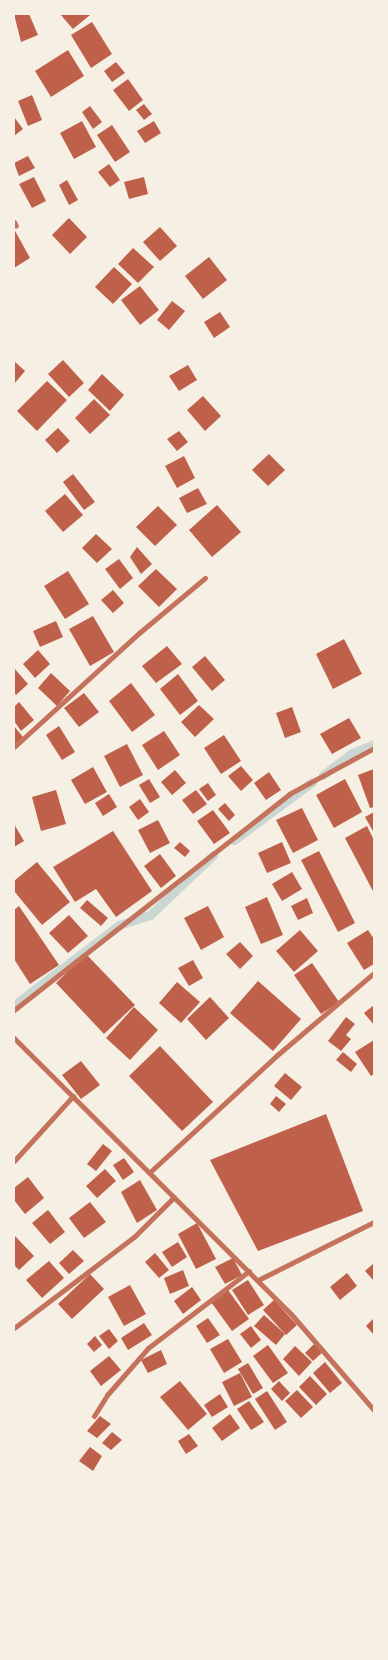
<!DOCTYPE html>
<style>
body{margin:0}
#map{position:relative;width:388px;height:1660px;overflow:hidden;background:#f6efe4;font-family:"Public Sans",sans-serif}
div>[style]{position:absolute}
.stream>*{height:9px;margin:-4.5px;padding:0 4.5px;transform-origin:4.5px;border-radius:4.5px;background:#c9d6d2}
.building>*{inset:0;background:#bf614a}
.minor>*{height:5px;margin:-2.5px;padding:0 2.5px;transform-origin:2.5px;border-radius:2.5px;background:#c5725c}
span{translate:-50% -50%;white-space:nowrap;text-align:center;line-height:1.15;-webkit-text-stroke:4px #f6efe4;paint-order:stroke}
.frame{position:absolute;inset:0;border:15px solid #f6efe4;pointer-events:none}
</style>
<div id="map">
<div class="stream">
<div style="left:323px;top:775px;width:36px;rotate:-37deg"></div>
<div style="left:352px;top:753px;width:24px;rotate:-22deg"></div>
<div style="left:234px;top:840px;width:97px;rotate:-36.6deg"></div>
<div style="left:14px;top:1005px;width:132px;rotate:-37.3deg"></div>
<div style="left:119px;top:925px;width:33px;rotate:-18deg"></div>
<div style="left:150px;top:915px;width:87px;rotate:-43.6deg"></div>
</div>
<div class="building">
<div style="clip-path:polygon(14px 14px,29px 14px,38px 35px,21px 42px)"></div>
<div style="clip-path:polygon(60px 14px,89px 14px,90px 15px,73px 29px)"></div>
<div style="clip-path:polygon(92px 22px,112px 54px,91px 68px,71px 35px)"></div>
<div style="clip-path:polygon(68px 50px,84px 76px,51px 97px,35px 71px)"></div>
<div style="clip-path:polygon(116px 62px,125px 73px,112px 82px,104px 71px)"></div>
<div style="clip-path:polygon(128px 79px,143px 100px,129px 111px,113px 90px)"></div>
<div style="clip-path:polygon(32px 95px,42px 120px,28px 126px,18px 101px)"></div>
<div style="clip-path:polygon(144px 104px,152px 114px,144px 120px,136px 110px)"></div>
<div style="clip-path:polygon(90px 106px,102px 122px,93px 129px,82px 112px)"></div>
<div style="clip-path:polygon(14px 117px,23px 129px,14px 136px)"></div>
<div style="clip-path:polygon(82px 121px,96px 147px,74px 159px,60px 133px)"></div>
<div style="clip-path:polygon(154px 121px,161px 133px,145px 143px,137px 131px)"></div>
<div style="clip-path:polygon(112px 125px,130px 152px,115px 162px,97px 135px)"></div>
<div style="clip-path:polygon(28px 156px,35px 168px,19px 176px,14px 163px)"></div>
<div style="clip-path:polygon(109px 164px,120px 180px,110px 187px,98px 172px)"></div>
<div style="clip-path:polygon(34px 177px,46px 201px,32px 208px,19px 184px)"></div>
<div style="clip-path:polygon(144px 177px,148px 194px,129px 199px,124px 182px)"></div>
<div style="clip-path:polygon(67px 180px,78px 200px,69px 205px,59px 185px)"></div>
<div style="clip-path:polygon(69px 218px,87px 237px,70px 254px,52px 235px)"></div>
<div style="clip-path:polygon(160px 227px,177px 246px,160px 261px,143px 242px)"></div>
<div style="clip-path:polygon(14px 229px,30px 258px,14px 268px)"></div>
<div style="clip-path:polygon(133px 248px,154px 267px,138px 283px,118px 264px)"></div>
<div style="clip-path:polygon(209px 257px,227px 280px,203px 299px,185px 276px)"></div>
<div style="clip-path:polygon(114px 267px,132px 284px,113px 304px,95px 287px)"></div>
<div style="clip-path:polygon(140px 286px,159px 310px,140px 325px,121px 300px)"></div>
<div style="clip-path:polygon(172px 301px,185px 311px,169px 330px,157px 320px)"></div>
<div style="clip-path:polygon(220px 312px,230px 327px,214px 338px,204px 322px)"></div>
<div style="clip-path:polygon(63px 360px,84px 383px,69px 397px,48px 374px)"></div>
<div style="clip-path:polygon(14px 361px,25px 371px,14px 384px)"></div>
<div style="clip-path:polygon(188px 365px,197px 380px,179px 391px,169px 376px)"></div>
<div style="clip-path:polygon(102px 374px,124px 395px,110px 411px,88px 390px)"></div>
<div style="clip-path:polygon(47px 381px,67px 400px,37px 431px,17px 411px)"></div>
<div style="clip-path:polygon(203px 396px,221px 416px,205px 431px,187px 410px)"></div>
<div style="clip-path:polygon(94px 399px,110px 415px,90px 434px,75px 418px)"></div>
<div style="clip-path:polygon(58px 428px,70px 441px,57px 453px,45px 440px)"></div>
<div style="clip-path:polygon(179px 431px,188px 442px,177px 451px,167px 439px)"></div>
<div style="clip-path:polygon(269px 454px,285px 470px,268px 486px,252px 470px)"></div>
<div style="clip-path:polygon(184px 456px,195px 478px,177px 488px,165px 466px)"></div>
<div style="clip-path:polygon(73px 474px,95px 502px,84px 510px,63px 482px)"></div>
<div style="clip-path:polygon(198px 488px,207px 504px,187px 513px,179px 498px)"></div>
<div style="clip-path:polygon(65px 494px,83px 515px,63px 532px,45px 511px)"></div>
<div style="clip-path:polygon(217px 505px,241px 532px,212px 557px,189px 530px)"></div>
<div style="clip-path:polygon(158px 506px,177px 525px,155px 546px,136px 527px)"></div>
<div style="clip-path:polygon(96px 534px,112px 549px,97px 563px,82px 548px)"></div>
<div style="clip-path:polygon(137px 547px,152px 564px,141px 574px,130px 557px)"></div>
<div style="clip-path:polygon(119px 559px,133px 578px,120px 589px,105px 569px)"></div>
<div style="clip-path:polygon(156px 569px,177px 589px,159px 607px,138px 586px)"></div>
<div style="clip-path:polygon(68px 571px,89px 604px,65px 619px,44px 586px)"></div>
<div style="clip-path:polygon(113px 590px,124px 603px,113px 613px,101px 600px)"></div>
<div style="clip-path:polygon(93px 616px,114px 652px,90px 666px,69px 629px)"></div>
<div style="clip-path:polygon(56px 621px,63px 637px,40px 647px,33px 631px)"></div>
<div style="clip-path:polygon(344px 639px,362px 674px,333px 689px,316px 654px)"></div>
<div style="clip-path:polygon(167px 646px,182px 664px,156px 683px,142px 666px)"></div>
<div style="clip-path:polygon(38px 650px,50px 664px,35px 678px,23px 664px)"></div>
<div style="clip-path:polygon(205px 656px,225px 680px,212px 691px,192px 667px)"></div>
<div style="clip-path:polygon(14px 668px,28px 684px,16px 695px,14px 692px)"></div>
<div style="clip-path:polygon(51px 673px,70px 691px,57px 706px,38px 688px)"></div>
<div style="clip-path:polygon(178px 674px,198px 701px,180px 715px,160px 689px)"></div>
<div style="clip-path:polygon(131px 683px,155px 715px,132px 732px,109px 701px)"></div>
<div style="clip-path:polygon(84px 693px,99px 712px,79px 727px,64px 708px)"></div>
<div style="clip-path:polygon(19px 702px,34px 720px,21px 731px,14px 721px,14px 707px)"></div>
<div style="clip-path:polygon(199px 705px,214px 719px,195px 737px,181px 722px)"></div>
<div style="clip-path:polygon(292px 707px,301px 732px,285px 738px,276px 713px)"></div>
<div style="clip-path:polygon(349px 718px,361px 738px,332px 754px,320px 734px)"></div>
<div style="clip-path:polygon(14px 726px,23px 737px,14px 745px)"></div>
<div style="clip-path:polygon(59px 726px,75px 752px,62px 760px,46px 735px)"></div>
<div style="clip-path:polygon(164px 731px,180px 755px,158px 770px,142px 745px)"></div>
<div style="clip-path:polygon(224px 735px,241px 761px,221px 774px,204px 748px)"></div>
<div style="clip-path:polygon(127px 744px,143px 775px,120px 787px,104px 756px)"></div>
<div style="clip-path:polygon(241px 766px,253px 780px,241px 791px,228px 776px)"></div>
<div style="clip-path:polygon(93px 767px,107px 792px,85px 804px,71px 780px)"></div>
<div style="clip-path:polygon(374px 769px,374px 807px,370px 808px,358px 775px)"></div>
<div style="clip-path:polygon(175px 770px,186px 783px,172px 795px,161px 782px)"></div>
<div style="clip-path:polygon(269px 772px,281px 790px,266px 800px,254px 783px)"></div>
<div style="clip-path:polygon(149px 779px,160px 797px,150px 803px,139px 785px)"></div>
<div style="clip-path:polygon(345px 779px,362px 812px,334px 828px,316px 795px)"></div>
<div style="clip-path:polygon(208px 783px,216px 795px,208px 801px,199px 789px)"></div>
<div style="clip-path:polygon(56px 790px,66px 824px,41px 831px,32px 797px)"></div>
<div style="clip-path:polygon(196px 790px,207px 804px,193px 814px,182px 800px)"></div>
<div style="clip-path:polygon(109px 794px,117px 807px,103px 816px,95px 803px)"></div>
<div style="clip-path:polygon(140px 799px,149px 812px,138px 820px,129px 807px)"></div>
<div style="clip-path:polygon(225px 803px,235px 815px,229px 821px,218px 809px)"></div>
<div style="clip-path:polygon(302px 808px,318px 840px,293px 853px,276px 820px)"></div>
<div style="clip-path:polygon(213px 810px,230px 833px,214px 844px,197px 821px)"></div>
<div style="clip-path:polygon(374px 812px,374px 833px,365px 817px)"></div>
<div style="clip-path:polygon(158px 820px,170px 843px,150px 853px,138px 830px)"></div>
<div style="clip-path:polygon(14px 824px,24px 841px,14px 847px)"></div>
<div style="clip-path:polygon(367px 826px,374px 840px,374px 893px,345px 838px)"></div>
<div style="clip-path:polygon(113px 831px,152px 891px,116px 917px,96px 889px,75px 902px,53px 867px)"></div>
<div style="clip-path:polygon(180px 842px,190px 851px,185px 857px,174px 848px)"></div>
<div style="clip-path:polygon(282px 842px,291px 863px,267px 873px,258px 853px)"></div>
<div style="clip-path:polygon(319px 851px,355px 923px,338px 932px,301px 860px)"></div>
<div style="clip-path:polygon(160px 854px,176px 876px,161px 888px,144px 866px)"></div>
<div style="clip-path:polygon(37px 862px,70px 902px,42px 925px,14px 891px,14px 881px)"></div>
<div style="clip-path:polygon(292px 872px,302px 889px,282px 901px,272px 884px)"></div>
<div style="clip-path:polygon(267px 897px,283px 935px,261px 944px,245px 907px)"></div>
<div style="clip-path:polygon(307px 898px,313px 913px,298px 920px,291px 906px)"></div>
<div style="clip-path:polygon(87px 900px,108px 918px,101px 926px,80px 908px)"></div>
<div style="clip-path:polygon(19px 906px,59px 965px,30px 984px,14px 959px,14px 910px)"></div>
<div style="clip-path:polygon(208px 906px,224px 937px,201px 950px,184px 918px)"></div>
<div style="clip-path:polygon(69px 915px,88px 936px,68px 953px,49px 933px)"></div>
<div style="clip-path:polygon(300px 930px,318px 951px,294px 972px,276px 951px)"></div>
<div style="clip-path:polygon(368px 930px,374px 939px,374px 964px,364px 970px,347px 943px)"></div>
<div style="clip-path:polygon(240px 942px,253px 956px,240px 969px,226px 954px)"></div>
<div style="clip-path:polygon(86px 954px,135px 1005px,104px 1034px,56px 983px)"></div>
<div style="clip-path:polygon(193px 960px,203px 978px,189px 986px,178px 968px)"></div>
<div style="clip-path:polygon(312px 963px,339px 1002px,321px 1014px,294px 975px)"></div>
<div style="clip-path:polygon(258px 981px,301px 1019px,273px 1051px,230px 1013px)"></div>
<div style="clip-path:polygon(177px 982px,200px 1002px,181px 1023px,159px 1003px)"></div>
<div style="clip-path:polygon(210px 997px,229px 1018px,206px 1040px,187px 1019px)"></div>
<div style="clip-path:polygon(374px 1005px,374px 1025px,364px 1013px)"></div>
<div style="clip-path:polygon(134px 1007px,158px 1030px,130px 1060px,106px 1038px)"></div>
<div style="clip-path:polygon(346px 1017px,355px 1024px,346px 1035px,351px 1039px,341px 1051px,328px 1041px)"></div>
<div style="clip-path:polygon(374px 1040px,374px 1074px,371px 1076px,355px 1052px)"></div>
<div style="clip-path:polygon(160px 1046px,213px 1102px,182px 1131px,129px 1076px)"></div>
<div style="clip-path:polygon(343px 1052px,357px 1064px,351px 1072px,336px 1060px)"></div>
<div style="clip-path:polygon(81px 1061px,100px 1085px,81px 1099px,62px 1075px)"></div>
<div style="clip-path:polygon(285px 1073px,302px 1087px,291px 1100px,274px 1086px)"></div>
<div style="clip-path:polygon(276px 1096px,286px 1104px,279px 1112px,270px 1104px)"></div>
<div style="clip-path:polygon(326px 1114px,363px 1211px,258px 1251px,210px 1160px)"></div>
<div style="clip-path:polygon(103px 1144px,112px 1151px,96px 1171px,87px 1164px)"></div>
<div style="clip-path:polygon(124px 1158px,134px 1172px,123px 1180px,113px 1165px)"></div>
<div style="clip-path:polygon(105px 1169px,116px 1181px,97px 1198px,86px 1186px)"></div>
<div style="clip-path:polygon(28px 1177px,44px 1198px,25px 1214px,14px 1200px,14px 1188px)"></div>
<div style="clip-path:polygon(140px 1180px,157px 1210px,137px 1223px,121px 1192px)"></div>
<div style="clip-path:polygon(90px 1202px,106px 1222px,84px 1238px,69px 1218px)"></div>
<div style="clip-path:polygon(48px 1210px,65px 1232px,50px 1244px,32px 1223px)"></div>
<div style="clip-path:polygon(197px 1223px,216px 1259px,196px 1269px,178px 1234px)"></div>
<div style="clip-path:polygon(14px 1235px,34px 1256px,19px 1270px,14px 1265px)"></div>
<div style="clip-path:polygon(178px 1242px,187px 1257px,172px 1267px,162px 1252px)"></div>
<div style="clip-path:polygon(73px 1250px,84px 1261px,69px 1274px,59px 1263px)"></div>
<div style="clip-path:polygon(155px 1253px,169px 1270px,159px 1278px,145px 1262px)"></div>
<div style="clip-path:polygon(233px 1258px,242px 1275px,225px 1284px,215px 1267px)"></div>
<div style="clip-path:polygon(49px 1261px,64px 1278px,42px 1298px,26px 1280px)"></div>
<div style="clip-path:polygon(374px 1263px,374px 1281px,365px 1271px)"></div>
<div style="clip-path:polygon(183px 1270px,189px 1286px,170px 1294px,164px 1278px)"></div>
<div style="clip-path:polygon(347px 1273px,357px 1286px,340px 1300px,330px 1287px)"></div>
<div style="clip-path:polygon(90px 1274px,104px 1289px,72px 1319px,58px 1304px)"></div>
<div style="clip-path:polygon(248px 1280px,264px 1305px,248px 1315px,232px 1290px)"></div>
<div style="clip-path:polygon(130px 1285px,146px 1314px,124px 1326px,108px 1297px)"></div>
<div style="clip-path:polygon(192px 1287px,201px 1300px,183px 1314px,174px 1301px)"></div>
<div style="clip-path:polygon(228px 1290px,249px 1319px,232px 1331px,211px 1302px)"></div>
<div style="clip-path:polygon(274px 1300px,297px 1325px,286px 1335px,263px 1310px)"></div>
<div style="clip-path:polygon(264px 1315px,285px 1334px,276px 1345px,254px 1326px)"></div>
<div style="clip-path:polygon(208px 1318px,220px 1335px,207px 1343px,196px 1326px)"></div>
<div style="clip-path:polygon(374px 1318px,374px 1335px,366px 1326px)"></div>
<div style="clip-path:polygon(144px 1323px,152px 1335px,128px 1350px,121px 1338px)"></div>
<div style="clip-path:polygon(251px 1326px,261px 1340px,251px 1348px,240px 1334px)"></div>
<div style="clip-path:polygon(109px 1329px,118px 1341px,109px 1349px,99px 1336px)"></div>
<div style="clip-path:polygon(95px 1336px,102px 1345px,94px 1352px,87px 1344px)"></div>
<div style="clip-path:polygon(228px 1339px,242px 1362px,224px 1373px,210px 1349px)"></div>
<div style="clip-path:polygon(314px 1344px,323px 1352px,313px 1361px,305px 1353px)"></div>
<div style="clip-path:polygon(268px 1345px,288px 1373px,273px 1383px,253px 1356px)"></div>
<div style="clip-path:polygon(295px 1346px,312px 1362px,299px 1376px,283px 1359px)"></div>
<div style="clip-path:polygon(161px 1350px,167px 1364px,148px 1373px,141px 1360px)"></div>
<div style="clip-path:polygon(109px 1356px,121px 1370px,101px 1386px,90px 1371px)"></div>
<div style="clip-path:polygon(325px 1362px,342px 1383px,330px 1393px,313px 1373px)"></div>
<div style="clip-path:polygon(248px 1363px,263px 1388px,253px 1394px,238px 1369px)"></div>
<div style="clip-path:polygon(240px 1373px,252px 1397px,234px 1406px,222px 1382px)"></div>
<div style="clip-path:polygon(310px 1376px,327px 1394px,316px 1405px,299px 1387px)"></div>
<div style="clip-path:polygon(180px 1381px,207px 1414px,188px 1430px,160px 1397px)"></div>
<div style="clip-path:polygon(279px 1381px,290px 1393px,282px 1401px,271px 1389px)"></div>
<div style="clip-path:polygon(297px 1390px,313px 1407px,301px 1418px,285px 1401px)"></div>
<div style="clip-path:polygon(267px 1391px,287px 1422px,275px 1430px,255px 1399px)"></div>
<div style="clip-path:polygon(220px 1394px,228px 1407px,212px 1417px,204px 1405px)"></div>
<div style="clip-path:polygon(249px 1401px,264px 1422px,251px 1430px,237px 1409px)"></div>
<div style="clip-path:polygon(230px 1414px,240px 1428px,222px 1441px,212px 1428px)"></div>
<div style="clip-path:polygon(100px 1416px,111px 1424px,97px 1438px,87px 1431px)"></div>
<div style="clip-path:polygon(112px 1432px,122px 1440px,111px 1450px,102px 1443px)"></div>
<div style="clip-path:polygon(189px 1434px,198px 1446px,186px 1454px,178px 1441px)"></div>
<div style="clip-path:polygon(90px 1447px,102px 1456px,93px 1471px,79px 1461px)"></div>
</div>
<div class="minor">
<div style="left:14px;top:222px;width:4px;rotate:63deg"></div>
<div style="left:14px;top:747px;width:169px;rotate:-42.4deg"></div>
<div style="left:139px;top:633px;width:86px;rotate:-39.8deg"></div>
<div style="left:14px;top:1010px;width:350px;rotate:-38.1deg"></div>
<div style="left:289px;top:794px;width:97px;rotate:-28.4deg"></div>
<div style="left:14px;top:1038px;width:391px;rotate:44.9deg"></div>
<div style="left:291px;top:1314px;width:127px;rotate:49.2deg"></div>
<div style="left:14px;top:1161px;width:88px;rotate:-47.8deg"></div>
<div style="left:150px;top:1172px;width:171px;rotate:-42.6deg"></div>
<div style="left:276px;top:1056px;width:128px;rotate:-40.3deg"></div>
<div style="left:258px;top:1280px;width:130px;rotate:-26.6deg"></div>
<div style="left:14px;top:1328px;width:152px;rotate:-37.2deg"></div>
<div style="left:135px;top:1236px;width:55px;rotate:-45deg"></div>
<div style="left:94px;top:1416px;width:25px;rotate:-58deg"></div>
<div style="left:107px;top:1395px;width:62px;rotate:-48.9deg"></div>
<div style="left:148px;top:1348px;width:127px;rotate:-37.3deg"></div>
</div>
<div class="frame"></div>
</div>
